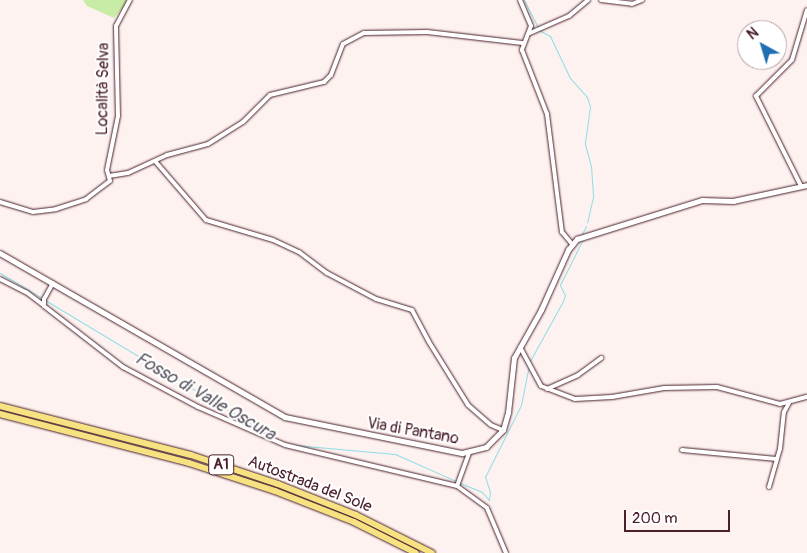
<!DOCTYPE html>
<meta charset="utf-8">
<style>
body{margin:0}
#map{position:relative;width:807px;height:553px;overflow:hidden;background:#fdf2ef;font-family:Pangolin,sans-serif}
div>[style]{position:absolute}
.green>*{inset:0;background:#c7eca6}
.stream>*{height:1px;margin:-0.5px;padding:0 0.5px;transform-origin:0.5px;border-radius:0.5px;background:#8ddee6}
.roads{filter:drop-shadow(0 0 1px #4a1f2b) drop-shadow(0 0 1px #4a1f2b)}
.minor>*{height:4px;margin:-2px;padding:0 2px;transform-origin:2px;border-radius:2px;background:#fff}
.tertiary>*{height:4.5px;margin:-2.25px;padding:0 2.25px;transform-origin:2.25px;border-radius:2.25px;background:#fff}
.motorway>*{height:6px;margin:-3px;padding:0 3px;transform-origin:3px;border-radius:3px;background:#f7e281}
span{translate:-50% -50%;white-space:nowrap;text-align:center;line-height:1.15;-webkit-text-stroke:4px #fff;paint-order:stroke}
.shield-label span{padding:1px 4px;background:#fff;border:1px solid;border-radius:4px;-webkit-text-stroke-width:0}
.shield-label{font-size:15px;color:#4a1f2b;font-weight:700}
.street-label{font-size:16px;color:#4a1f2b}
.water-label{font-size:18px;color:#5e5863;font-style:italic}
.north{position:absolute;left:737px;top:20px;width:50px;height:50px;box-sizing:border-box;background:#fff;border:1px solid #b7a5aa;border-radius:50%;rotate:321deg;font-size:14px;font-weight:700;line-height:20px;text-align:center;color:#4a1f2b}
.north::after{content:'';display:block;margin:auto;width:18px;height:22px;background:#1f6fb2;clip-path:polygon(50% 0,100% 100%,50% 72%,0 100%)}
.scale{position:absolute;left:624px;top:510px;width:106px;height:22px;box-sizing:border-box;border:2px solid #4a1f2b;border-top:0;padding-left:6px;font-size:15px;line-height:18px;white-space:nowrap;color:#4a1f2b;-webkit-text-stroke:4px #fff;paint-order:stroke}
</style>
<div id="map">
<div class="green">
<div style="clip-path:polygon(83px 0,129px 0,114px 18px,87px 6px)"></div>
</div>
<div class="stream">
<div style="left:524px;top:0;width:34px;rotate:63deg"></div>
<div style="left:539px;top:30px;width:13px;rotate:29deg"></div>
<div style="left:550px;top:36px;width:47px;rotate:64.5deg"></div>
<div style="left:570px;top:78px;width:25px;rotate:48deg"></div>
<div style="left:587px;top:97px;width:10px;rotate:73deg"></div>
<div style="left:590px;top:107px;width:37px;rotate:98deg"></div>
<div style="left:585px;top:144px;width:23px;rotate:75deg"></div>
<div style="left:591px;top:166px;width:31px;rotate:86deg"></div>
<div style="left:593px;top:197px;width:26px;rotate:103deg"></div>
<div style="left:582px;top:234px;width:9px;rotate:-63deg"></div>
<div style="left:0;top:273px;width:49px;rotate:30.8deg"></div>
<div style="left:45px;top:300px;width:268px;rotate:31deg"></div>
<div style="left:530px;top:361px;width:68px;rotate:-61.2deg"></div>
<div style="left:563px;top:301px;width:6px;rotate:-72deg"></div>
<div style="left:565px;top:295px;width:11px;rotate:-117deg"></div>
<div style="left:560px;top:285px;width:51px;rotate:-63.4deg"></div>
<div style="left:295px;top:445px;width:100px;rotate:5.1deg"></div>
<div style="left:395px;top:454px;width:67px;rotate:23.9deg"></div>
<div style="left:460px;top:483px;width:24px;rotate:22deg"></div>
<div style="left:482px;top:492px;width:11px;rotate:49deg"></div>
<div style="left:489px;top:499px;width:7px;rotate:-82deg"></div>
<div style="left:490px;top:492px;width:16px;rotate:-108deg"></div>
<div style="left:485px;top:477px;width:80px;rotate:-63.4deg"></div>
<div style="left:521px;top:405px;width:41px;rotate:-78.7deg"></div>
</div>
<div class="roads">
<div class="minor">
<div style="left:520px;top:0;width:28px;rotate:67deg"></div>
<div style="left:531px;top:26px;width:26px;rotate:111deg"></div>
<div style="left:522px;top:50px;width:69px;rotate:68.7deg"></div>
<div style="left:547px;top:114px;width:119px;rotate:82.8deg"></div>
<div style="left:562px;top:232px;width:16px;rotate:50deg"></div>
<div style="left:601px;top:0;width:31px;rotate:7deg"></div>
<div style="left:632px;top:4px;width:11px;rotate:-22deg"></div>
<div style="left:530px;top:33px;width:43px;rotate:-23.6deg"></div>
<div style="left:569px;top:16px;width:25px;rotate:-40deg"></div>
<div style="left:155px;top:161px;width:78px;rotate:49.2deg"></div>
<div style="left:206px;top:220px;width:70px;rotate:16.6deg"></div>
<div style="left:273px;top:240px;width:29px;rotate:25deg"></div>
<div style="left:299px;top:252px;width:35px;rotate:37deg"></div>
<div style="left:327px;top:273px;width:55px;rotate:28deg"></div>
<div style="left:376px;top:299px;width:38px;rotate:17deg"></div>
<div style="left:412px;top:310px;width:36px;rotate:62deg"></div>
<div style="left:429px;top:342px;width:74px;rotate:58.2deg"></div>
<div style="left:468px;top:405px;width:30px;rotate:41deg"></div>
<div style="left:491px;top:425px;width:13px;rotate:23deg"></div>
<div style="left:109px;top:176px;width:19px;rotate:-9deg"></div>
<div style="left:128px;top:173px;width:43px;rotate:-24.8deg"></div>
<div style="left:167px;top:155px;width:42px;rotate:-15deg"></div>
<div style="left:208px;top:144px;width:41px;rotate:-32.2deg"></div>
<div style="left:243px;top:122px;width:38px;rotate:-45deg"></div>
<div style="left:270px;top:95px;width:56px;rotate:-13.5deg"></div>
<div style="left:324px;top:82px;width:10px;rotate:-45deg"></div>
<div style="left:331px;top:75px;width:33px;rotate:-69deg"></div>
<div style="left:343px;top:44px;width:24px;rotate:-28deg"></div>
<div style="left:364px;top:33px;width:63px;rotate:-0.9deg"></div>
<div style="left:427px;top:32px;width:96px;rotate:6.6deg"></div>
<div style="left:801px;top:186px;width:101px;rotate:-116.6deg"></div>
<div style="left:756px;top:96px;width:51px;rotate:-45deg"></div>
<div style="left:792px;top:60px;width:52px;rotate:-73.3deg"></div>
<div style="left:0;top:202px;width:34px;rotate:17deg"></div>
<div style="left:33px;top:212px;width:23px;rotate:-7deg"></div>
<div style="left:56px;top:209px;width:32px;rotate:-18deg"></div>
<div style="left:86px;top:199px;width:30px;rotate:-37deg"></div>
<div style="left:110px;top:181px;width:11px;rotate:-105deg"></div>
<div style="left:107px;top:170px;width:55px;rotate:-78.5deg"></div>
<div style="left:118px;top:116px;width:90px;rotate:-91.3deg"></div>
<div style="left:116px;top:26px;width:30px;rotate:-62deg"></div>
<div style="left:0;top:279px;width:29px;rotate:27deg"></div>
<div style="left:26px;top:292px;width:21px;rotate:37deg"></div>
<div style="left:53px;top:283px;width:18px;rotate:119deg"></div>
<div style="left:44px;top:299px;width:7px;rotate:90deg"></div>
<div style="left:44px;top:306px;width:100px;rotate:37.7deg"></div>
<div style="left:123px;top:367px;width:85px;rotate:28.1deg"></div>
<div style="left:198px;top:407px;width:95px;rotate:23.6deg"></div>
<div style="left:285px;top:445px;width:177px;rotate:13.4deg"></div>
<div style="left:457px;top:486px;width:37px;rotate:36deg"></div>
<div style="left:487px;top:508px;width:49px;rotate:67.1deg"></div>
<div style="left:520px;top:347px;width:44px;rotate:61.7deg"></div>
<div style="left:541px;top:386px;width:36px;rotate:21deg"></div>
<div style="left:575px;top:399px;width:37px;rotate:-3deg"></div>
<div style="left:612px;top:397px;width:53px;rotate:-9.8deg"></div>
<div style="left:664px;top:388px;width:53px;rotate:-1.1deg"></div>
<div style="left:717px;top:387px;width:65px;rotate:15.1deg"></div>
<div style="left:780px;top:404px;width:28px;rotate:-15deg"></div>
<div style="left:547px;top:389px;width:34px;rotate:-24deg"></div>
<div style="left:578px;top:375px;width:29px;rotate:-36deg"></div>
<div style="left:682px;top:450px;width:95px;rotate:5.4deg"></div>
<div style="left:457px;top:486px;width:35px;rotate:-70deg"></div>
<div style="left:769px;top:487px;width:40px;rotate:-74deg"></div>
<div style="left:780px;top:449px;width:37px;rotate:-84deg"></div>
<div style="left:784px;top:412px;width:10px;rotate:-61deg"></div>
</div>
<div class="tertiary">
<div style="left:0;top:253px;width:329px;rotate:29.9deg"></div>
<div style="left:285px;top:417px;width:181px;rotate:11.5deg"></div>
<div style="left:462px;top:453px;width:25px;rotate:-14deg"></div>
<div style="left:486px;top:447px;width:24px;rotate:-45deg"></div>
<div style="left:503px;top:430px;width:18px;rotate:-74deg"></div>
<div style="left:508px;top:413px;width:55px;rotate:-83.8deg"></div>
<div style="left:514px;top:358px;width:55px;rotate:-60.6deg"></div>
<div style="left:541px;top:310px;width:66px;rotate:-65.8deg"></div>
<div style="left:568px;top:250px;width:14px;rotate:-51deg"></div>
<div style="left:577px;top:239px;width:131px;rotate:-17.3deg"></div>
<div style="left:702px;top:200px;width:31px;rotate:2deg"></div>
<div style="left:733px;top:201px;width:76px;rotate:-12.2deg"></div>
</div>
<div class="motorway">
<div style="left:0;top:406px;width:197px;rotate:14.4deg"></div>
<div style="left:191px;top:455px;width:92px;rotate:18.4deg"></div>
<div style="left:278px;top:484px;width:84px;rotate:21.7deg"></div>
<div style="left:356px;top:515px;width:85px;rotate:26.6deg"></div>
<div style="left:0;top:414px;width:195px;rotate:14.5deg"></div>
<div style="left:189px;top:463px;width:90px;rotate:18deg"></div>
<div style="left:275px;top:491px;width:85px;rotate:21.4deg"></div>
<div style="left:354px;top:522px;width:69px;rotate:26.6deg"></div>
</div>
</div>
<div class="shield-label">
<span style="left:221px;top:465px">A1</span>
</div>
<div class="street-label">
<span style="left:103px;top:89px;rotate:-89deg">Località Selva</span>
<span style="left:413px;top:431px;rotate:10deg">Via di Pantano</span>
<span style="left:310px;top:484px;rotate:21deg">Autostrada del Sole</span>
</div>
<div class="water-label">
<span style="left:205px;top:397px;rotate:30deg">Fosso di Valle Oscura</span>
</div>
<div class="north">N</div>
<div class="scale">200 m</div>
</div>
